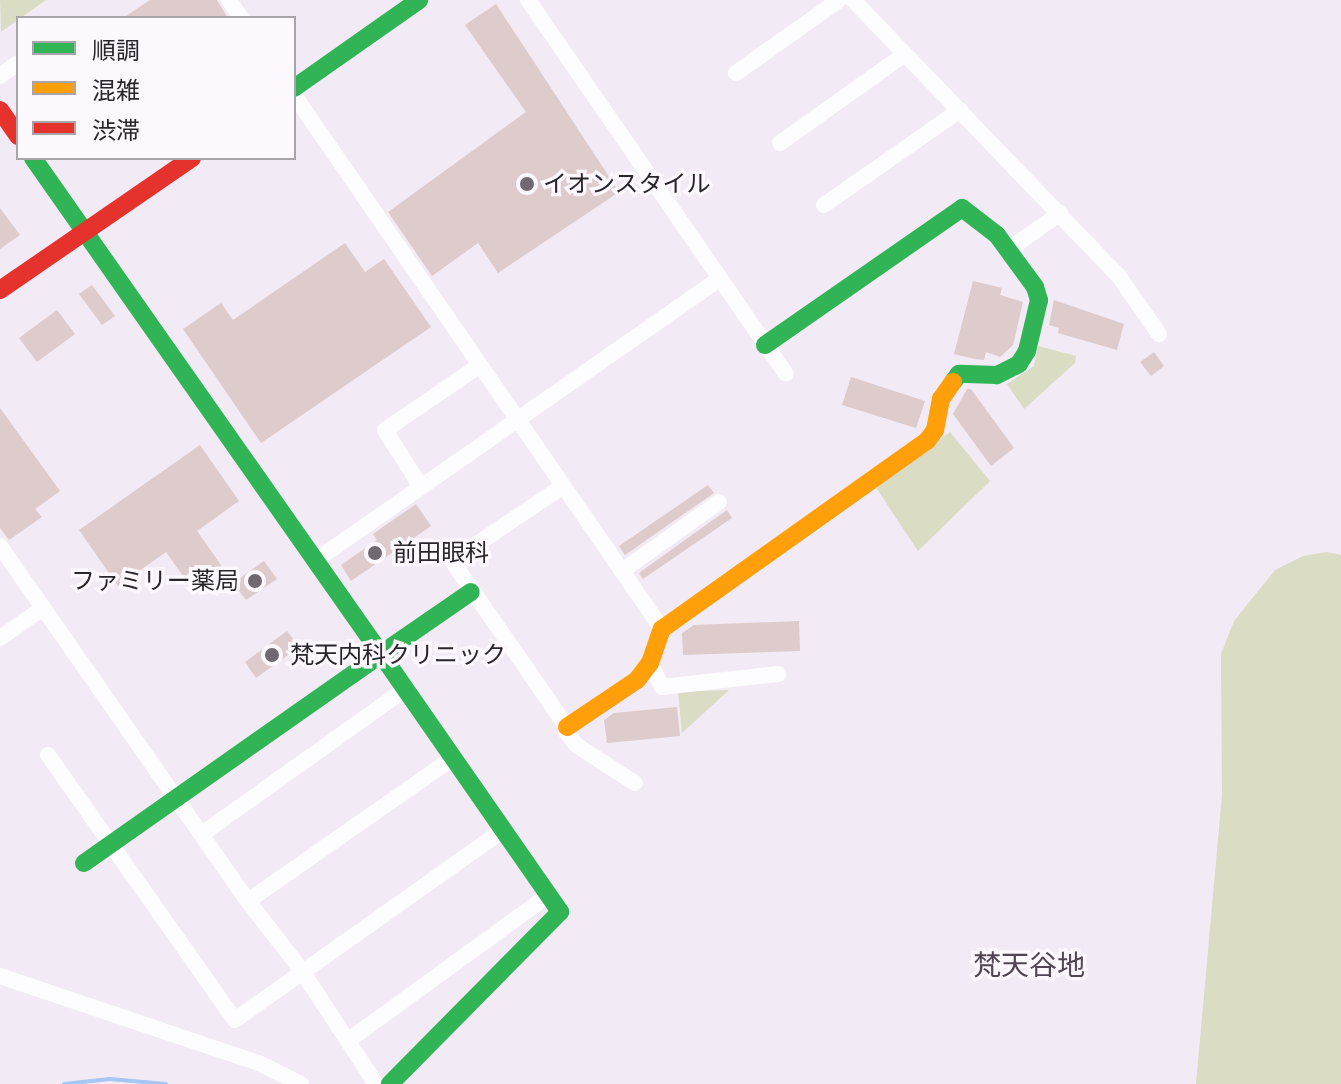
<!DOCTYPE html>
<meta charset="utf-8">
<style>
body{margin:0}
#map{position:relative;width:1341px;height:1084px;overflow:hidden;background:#f2eaf5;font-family:"DM Sans","Noto Sans JP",sans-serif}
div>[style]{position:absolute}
.green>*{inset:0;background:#dadcc4}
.stream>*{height:4px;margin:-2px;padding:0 2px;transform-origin:2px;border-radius:2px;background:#a6c6f4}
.building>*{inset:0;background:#decbcb}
.street>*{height:16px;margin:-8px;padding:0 8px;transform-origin:8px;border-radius:8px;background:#fdfcfe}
.fast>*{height:18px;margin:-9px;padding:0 9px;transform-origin:9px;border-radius:9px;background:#30b455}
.slow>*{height:18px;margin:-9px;padding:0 9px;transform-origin:9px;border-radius:9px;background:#ff9f0a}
.jam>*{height:18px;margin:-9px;padding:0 9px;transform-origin:9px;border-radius:9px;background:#e5322d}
.dots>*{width:22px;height:22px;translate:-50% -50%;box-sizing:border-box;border:4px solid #fdf7fe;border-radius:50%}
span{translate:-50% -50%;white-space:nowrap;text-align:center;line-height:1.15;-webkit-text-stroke:7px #fdf7fe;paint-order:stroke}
.poi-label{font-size:24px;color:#2a242b}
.left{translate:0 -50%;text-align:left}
.right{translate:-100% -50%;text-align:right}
.quarter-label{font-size:28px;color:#514554}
.legend{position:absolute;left:16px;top:16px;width:280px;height:144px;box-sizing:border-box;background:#fdf7fe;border:2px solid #a9a3aa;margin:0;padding:10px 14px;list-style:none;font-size:24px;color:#2a242b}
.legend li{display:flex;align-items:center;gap:16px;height:40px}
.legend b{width:40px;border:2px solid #a9a3aa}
</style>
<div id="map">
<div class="green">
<div style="clip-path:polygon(0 0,46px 0,1px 32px)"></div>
<div style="clip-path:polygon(1038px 346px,1076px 356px,1075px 363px,1024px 409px,1007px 384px,1034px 366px)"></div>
<div style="clip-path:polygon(950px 432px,990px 481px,918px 551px,875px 486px)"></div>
<div style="clip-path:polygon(1327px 552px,1341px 555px,1341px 1084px,1196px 1084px,1222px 795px,1221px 654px,1234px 621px,1275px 570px,1303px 556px)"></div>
<div style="clip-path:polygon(729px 690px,682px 733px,678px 692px)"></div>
</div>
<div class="stream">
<div style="left:64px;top:1084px;width:46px;rotate:-6.2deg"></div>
<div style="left:110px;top:1079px;width:56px;rotate:5.1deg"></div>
</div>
<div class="building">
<div style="clip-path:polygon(150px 0,217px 0,228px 18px,123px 18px)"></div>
<div style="clip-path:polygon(496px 4px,619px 192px,498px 273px,478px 243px,432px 276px,388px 212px,526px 112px,465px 25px)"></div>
<div style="clip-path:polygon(0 208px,20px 235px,0 249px)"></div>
<div style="clip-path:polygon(345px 243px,365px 272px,384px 259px,431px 327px,261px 443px,183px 329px,221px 303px,233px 320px)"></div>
<div style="clip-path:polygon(973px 281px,1002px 288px,1000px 295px,1023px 302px,1013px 345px,1000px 357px,986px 352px,984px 360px,975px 359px,954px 354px)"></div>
<div style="clip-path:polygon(92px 285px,115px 316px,102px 325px,79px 294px)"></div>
<div style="clip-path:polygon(1054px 300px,1124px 324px,1117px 350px,1058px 333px,1059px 328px,1049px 325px)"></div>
<div style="clip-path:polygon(57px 310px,75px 334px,37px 362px,19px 338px)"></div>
<div style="clip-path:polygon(1154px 352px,1164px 366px,1151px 376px,1140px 362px)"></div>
<div style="clip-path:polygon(851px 377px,925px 401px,916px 428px,842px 405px)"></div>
<div style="clip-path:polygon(967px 389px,971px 389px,1014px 448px,991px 466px,953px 414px)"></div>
<div style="clip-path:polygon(0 408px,60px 491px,35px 509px,42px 517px,9px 540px,0 528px)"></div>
<div style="clip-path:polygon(200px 445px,239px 501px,197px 531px,226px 572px,195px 593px,166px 552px,118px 586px,79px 530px)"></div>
<div style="clip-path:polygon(708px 485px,714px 493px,625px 555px,619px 546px)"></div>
<div style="clip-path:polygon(416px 504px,431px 526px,351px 581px,341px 565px,377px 540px,373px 534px)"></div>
<div style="clip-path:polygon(727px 510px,732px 518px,643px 579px,639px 573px)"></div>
<div style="clip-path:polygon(264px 561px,277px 579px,246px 600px,233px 583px)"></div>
<div style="clip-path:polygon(799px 621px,800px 651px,683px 655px,682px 633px,694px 625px)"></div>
<div style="clip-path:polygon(287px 631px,299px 647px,256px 678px,245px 662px)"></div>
<div style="clip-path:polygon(677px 707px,680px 736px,607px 743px,604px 720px,614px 713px)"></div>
</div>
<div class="street">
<div style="left:229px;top:0;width:22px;rotate:56deg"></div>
<div style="left:528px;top:0;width:454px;rotate:55.4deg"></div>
<div style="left:853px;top:0;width:382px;rotate:46.1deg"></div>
<div style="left:1118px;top:275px;width:72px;rotate:55.2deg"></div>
<div style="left:736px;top:73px;width:126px;rotate:-35.3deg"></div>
<div style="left:0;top:76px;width:22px;rotate:-36deg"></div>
<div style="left:294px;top:95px;width:649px;rotate:55.43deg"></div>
<div style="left:780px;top:143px;width:153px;rotate:-35.5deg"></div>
<div style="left:824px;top:205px;width:166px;rotate:-34.9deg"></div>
<div style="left:1008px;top:250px;width:64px;rotate:-35.4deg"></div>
<div style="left:563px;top:486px;width:134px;rotate:146deg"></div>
<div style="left:452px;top:561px;width:202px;rotate:55.3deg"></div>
<div style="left:567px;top:727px;width:5px;rotate:101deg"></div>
<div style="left:566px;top:732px;width:16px;rotate:52deg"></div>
<div style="left:576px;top:745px;width:70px;rotate:32.8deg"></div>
<div style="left:421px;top:487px;width:67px;rotate:-122.3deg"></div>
<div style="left:385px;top:430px;width:115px;rotate:-34.4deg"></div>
<div style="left:0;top:546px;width:433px;rotate:55.1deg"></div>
<div style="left:248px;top:901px;width:88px;rotate:52.4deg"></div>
<div style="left:302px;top:971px;width:135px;rotate:56.8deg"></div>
<div style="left:315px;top:561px;width:493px;rotate:-34.9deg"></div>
<div style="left:622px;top:571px;width:119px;rotate:-35.4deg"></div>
<div style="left:0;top:638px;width:52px;rotate:-34.9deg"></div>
<div style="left:650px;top:663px;width:27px;rotate:63deg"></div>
<div style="left:662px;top:687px;width:117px;rotate:-6.4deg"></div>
<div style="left:48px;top:755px;width:324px;rotate:54.8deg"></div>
<div style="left:235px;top:1020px;width:329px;rotate:-35.3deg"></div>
<div style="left:202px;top:834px;width:249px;rotate:-35.5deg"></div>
<div style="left:248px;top:901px;width:250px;rotate:-34.9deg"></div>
<div style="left:0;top:976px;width:273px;rotate:18.6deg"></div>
<div style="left:259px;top:1063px;width:47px;rotate:26.6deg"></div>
<div style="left:349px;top:1040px;width:248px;rotate:-36deg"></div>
</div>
<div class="fast">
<div style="left:294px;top:88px;width:153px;rotate:-35.1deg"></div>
<div style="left:33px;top:158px;width:606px;rotate:54.95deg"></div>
<div style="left:381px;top:654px;width:109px;rotate:-34.6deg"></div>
<div style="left:765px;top:345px;width:240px;rotate:-34.8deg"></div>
<div style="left:962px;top:208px;width:44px;rotate:37.6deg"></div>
<div style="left:997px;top:235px;width:64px;rotate:53.8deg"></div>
<div style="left:1035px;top:287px;width:14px;rotate:73deg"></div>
<div style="left:1039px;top:300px;width:52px;rotate:103.2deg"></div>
<div style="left:1027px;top:351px;width:15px;rotate:122deg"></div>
<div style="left:1019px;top:364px;width:25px;rotate:153deg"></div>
<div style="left:997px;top:375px;width:38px;rotate:-178deg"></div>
<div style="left:959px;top:374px;width:10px;rotate:127deg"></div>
<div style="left:84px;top:863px;width:363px;rotate:-35.1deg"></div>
<div style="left:381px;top:654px;width:314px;rotate:55.2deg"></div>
<div style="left:560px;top:912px;width:242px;rotate:134.7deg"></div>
</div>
<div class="slow">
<div style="left:567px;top:727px;width:84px;rotate:-33.9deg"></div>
<div style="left:637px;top:680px;width:21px;rotate:-53deg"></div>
<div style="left:650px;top:663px;width:36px;rotate:-71deg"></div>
<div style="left:662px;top:629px;width:325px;rotate:-35.4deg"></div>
<div style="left:927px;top:441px;width:14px;rotate:-54deg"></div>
<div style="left:935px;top:430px;width:32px;rotate:-79deg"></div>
<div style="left:941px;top:399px;width:21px;rotate:-55deg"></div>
</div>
<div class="jam">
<div style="left:0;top:110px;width:32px;rotate:55deg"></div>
<div style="left:0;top:290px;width:233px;rotate:-34.5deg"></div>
</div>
<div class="dots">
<div style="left:527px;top:184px;background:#706972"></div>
<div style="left:375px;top:553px;background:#706972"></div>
<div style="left:255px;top:581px;background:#706972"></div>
<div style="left:272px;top:655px;background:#706972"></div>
</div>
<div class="poi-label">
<span class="left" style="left:543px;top:184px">イオンスタイル</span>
<span class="left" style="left:393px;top:553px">前田眼科</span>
<span class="right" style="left:239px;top:581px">ファミリー薬局</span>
<span class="left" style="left:290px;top:655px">梵天内科クリニック</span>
</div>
<div class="quarter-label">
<span style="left:1029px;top:966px">梵天谷地</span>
</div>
<ul class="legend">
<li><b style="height:10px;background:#30b455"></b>順調</li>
<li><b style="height:10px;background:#ff9f0a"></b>混雑</li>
<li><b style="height:10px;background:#e5322d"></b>渋滞</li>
</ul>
</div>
